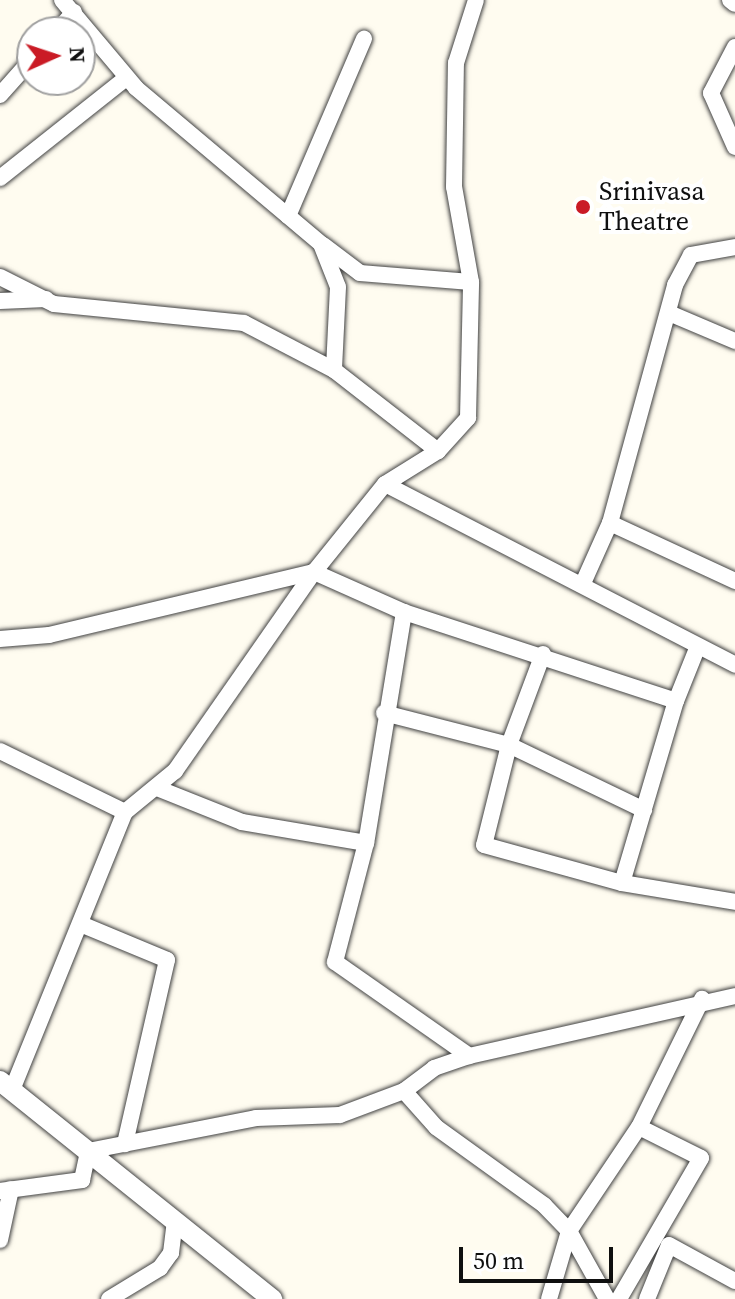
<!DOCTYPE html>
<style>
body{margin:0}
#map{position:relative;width:735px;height:1299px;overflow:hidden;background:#fffcf0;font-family:"Source Serif 4",serif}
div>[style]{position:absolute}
.roads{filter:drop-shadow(0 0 2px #424242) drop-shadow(0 0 2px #424242)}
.minor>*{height:16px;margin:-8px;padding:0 8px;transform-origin:8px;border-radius:8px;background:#fff}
.tertiary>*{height:20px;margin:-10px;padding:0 10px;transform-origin:10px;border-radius:10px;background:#fff}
.dots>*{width:22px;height:22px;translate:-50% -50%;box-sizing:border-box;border:4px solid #fff;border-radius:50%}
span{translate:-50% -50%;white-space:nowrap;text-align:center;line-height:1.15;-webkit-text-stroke:8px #fff;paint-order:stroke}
.poi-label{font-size:26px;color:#0f0f0f}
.left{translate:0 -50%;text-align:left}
.north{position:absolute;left:16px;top:16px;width:80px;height:80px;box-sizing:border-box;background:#fff;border:2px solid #9f9f9f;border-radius:50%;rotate:87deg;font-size:22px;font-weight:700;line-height:32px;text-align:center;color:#0f0f0f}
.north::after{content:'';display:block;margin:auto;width:28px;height:36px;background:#ca1b25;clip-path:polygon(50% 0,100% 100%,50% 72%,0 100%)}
.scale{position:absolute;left:459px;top:1247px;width:154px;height:36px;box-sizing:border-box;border:4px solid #0f0f0f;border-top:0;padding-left:10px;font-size:24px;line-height:28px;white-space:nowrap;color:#0f0f0f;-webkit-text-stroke:6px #fff;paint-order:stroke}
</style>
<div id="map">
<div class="roads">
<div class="minor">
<div style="left:62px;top:0;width:115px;rotate:49.9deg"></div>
<div style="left:136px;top:88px;width:242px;rotate:40.1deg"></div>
<div style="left:321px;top:244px;width:46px;rotate:68.4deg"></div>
<div style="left:338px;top:287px;width:83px;rotate:92.8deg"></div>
<div style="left:334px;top:370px;width:132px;rotate:37.9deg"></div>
<div style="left:730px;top:0;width:6px;rotate:39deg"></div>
<div style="left:56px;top:32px;width:27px;rotate:-48deg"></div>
<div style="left:735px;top:47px;width:52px;rotate:117.6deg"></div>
<div style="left:711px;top:93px;width:59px;rotate:66deg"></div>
<div style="left:0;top:95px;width:48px;rotate:-48.4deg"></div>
<div style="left:0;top:178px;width:161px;rotate:-38.4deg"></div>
<div style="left:288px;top:216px;width:193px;rotate:-66.8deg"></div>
<div style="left:323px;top:245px;width:46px;rotate:37.1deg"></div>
<div style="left:360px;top:273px;width:111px;rotate:4.6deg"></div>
<div style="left:0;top:277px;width:60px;rotate:26.6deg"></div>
<div style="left:54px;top:304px;width:191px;rotate:5.7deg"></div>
<div style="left:244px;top:323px;width:102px;rotate:27.6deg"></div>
<div style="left:0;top:301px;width:46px;rotate:-2.5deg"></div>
<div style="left:669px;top:313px;width:72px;rotate:23deg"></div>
<div style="left:385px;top:484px;width:62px;rotate:-31.9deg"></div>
<div style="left:438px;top:451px;width:45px;rotate:-47.7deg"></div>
<div style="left:468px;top:418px;width:136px;rotate:-88.7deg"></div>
<div style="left:471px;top:282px;width:97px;rotate:-100.1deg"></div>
<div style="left:454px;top:187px;width:124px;rotate:-89.1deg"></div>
<div style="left:456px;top:63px;width:66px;rotate:-72.4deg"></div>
<div style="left:610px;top:523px;width:138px;rotate:24.9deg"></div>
<div style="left:584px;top:581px;width:64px;rotate:-65.9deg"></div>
<div style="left:610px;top:523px;width:247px;rotate:-74.7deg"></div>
<div style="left:675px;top:285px;width:34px;rotate:-62deg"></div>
<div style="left:691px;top:255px;width:45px;rotate:-10.3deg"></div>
<div style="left:404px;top:612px;width:286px;rotate:18.1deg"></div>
<div style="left:676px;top:701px;width:59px;rotate:-68.2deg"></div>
<div style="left:0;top:639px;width:49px;rotate:-4.7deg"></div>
<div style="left:49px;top:635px;width:272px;rotate:-13.4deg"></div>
<div style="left:314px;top:572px;width:113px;rotate:-51.1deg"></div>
<div style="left:385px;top:484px;width:394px;rotate:27.3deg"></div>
<div style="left:543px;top:654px;width:97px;rotate:110.5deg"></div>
<div style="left:509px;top:745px;width:103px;rotate:104deg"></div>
<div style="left:484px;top:845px;width:143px;rotate:15.4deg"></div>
<div style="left:622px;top:883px;width:115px;rotate:9.5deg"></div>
<div style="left:384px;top:713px;width:129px;rotate:14.4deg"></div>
<div style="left:509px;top:745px;width:150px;rotate:25.7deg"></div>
<div style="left:0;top:751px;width:139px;rotate:26deg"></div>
<div style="left:366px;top:843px;width:123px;rotate:104.6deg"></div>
<div style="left:335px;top:962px;width:164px;rotate:35deg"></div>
<div style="left:622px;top:883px;width:190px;rotate:-73.5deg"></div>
<div style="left:83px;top:925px;width:91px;rotate:22.6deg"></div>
<div style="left:167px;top:960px;width:189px;rotate:102.9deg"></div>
<div style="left:12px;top:1090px;width:300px;rotate:-67.9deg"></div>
<div style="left:125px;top:812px;width:65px;rotate:-39.4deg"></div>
<div style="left:175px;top:771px;width:243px;rotate:-55.1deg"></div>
<div style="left:314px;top:572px;width:98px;rotate:24deg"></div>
<div style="left:404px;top:612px;width:234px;rotate:99.3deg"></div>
<div style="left:366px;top:843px;width:126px;rotate:-170.4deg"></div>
<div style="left:242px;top:822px;width:92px;rotate:-158.2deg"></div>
<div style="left:0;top:1191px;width:83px;rotate:-7.6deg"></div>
<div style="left:82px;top:1180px;width:30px;rotate:-78deg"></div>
<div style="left:88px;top:1151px;width:171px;rotate:-11.1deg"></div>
<div style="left:256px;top:1118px;width:84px;rotate:-2deg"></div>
<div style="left:340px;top:1115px;width:68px;rotate:-20.6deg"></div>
<div style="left:0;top:1240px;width:52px;rotate:-77.8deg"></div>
<div style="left:109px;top:1299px;width:60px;rotate:-31.3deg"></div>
<div style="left:160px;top:1268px;width:19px;rotate:-54deg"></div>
<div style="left:171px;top:1253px;width:32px;rotate:-83deg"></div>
<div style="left:549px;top:1299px;width:71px;rotate:-73.6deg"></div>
<div style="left:569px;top:1231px;width:125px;rotate:-56.1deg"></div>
<div style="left:639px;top:1127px;width:143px;rotate:-63.8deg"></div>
<div style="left:607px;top:1299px;width:78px;rotate:-119.2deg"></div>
<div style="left:569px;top:1231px;width:36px;rotate:-134deg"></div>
<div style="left:544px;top:1205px;width:133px;rotate:-144.2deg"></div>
<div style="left:436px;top:1127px;width:48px;rotate:-131.6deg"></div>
<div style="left:404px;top:1091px;width:38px;rotate:-37deg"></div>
<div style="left:434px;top:1068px;width:37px;rotate:-19deg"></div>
<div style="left:469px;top:1056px;width:273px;rotate:-12.7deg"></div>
<div style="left:619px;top:1299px;width:163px;rotate:-59.8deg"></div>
<div style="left:701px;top:1158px;width:69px;rotate:-153.4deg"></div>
<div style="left:647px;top:1299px;width:58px;rotate:-67.8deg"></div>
<div style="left:669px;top:1245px;width:75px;rotate:28.6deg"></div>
</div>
<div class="tertiary">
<div style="left:0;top:1081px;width:349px;rotate:38.7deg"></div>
</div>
</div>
<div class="dots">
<div style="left:583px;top:207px;background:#ca1b25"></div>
</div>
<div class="poi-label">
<span class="left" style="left:599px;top:207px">Srinivasa<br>Theatre</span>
</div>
<div class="north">N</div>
<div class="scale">50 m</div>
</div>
